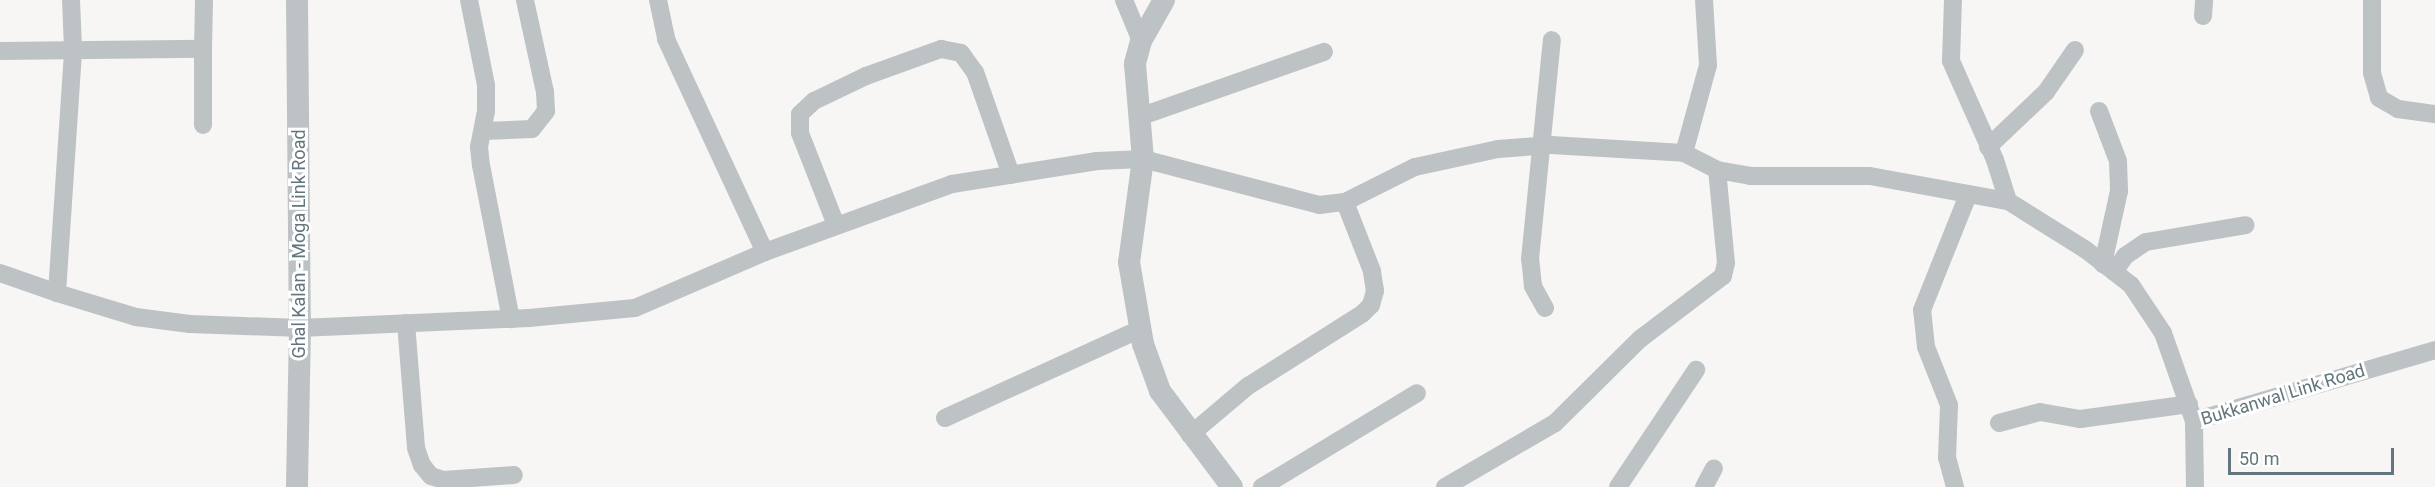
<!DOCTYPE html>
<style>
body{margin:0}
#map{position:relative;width:2435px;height:487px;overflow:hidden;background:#f7f6f4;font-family:Roboto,sans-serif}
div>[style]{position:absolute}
.minor>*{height:18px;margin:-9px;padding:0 9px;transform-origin:9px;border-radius:9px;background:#bdc3c5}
.tertiary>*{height:22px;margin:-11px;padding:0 11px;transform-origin:11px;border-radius:11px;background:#bdc3c5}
span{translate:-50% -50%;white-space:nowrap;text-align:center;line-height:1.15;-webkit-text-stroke:6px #fff;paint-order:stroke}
.street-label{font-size:18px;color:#63767d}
.scale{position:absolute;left:2228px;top:448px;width:166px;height:27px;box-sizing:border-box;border:3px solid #63767d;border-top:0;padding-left:8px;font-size:18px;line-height:21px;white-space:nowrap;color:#63767d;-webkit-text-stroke:4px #fff;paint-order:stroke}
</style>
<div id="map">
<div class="minor">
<div style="left:469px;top:0;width:87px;rotate:78.7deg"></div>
<div style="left:486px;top:85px;width:26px;rotate:90deg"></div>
<div style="left:486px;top:111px;width:37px;rotate:101deg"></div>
<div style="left:479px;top:147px;width:18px;rotate:84deg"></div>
<div style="left:481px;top:165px;width:157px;rotate:79deg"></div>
<div style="left:658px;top:0;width:40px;rotate:78deg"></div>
<div style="left:666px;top:39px;width:235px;rotate:65.1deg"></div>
<div style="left:1124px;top:0;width:44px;rotate:67.5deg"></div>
<div style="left:1953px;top:0;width:61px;rotate:91.9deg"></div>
<div style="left:1951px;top:61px;width:108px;rotate:66deg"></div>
<div style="left:1995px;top:160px;width:43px;rotate:72.4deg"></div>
<div style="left:2372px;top:0;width:73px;rotate:90deg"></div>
<div style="left:2372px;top:73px;width:26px;rotate:74deg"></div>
<div style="left:2379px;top:98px;width:22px;rotate:30deg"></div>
<div style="left:2398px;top:109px;width:37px;rotate:8deg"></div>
<div style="left:2203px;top:16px;width:16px;rotate:-86deg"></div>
<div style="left:0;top:51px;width:203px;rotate:-0.6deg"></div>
<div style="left:203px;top:49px;width:49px;rotate:-88.8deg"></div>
<div style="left:2099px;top:111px;width:53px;rotate:69.2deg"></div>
<div style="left:2118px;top:161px;width:30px;rotate:88deg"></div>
<div style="left:2119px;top:191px;width:75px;rotate:102.4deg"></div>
<div style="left:1139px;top:117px;width:196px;rotate:-19.4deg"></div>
<div style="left:203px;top:125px;width:76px;rotate:-90deg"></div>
<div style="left:484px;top:131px;width:48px;rotate:-2.4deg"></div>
<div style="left:532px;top:129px;width:23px;rotate:-52deg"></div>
<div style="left:546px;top:111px;width:19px;rotate:-93deg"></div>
<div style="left:545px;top:92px;width:94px;rotate:-102.3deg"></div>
<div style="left:1988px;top:147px;width:80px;rotate:-43.5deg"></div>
<div style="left:2046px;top:92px;width:51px;rotate:-55.4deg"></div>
<div style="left:1684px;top:153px;width:91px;rotate:-74.7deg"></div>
<div style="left:1708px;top:65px;width:65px;rotate:-93.5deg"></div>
<div style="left:836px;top:225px;width:99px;rotate:-111.4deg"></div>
<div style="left:800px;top:133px;width:19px;rotate:-90deg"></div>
<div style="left:800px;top:114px;width:19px;rotate:-43deg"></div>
<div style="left:814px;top:101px;width:58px;rotate:-25.7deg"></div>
<div style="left:866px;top:76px;width:80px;rotate:-19.8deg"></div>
<div style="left:941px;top:49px;width:20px;rotate:11deg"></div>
<div style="left:961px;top:53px;width:24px;rotate:54deg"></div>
<div style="left:975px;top:72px;width:109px;rotate:70.7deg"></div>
<div style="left:2114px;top:272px;width:19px;rotate:-55deg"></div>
<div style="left:2125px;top:256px;width:25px;rotate:-34deg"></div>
<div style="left:2146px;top:242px;width:101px;rotate:-9.6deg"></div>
<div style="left:0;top:273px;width:60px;rotate:19.3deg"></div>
<div style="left:57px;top:293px;width:245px;rotate:-86.2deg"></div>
<div style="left:73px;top:49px;width:49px;rotate:-92.3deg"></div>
<div style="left:57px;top:293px;width:83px;rotate:16.9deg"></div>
<div style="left:136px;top:317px;width:54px;rotate:7.4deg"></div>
<div style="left:190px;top:324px;width:110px;rotate:2.1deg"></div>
<div style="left:300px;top:328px;width:229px;rotate:-2.5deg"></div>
<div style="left:529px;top:318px;width:106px;rotate:-5.4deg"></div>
<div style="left:635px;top:308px;width:142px;rotate:-23.3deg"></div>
<div style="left:765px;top:252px;width:199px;rotate:-20deg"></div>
<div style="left:952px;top:184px;width:147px;rotate:-9deg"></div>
<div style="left:1097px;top:161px;width:46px;rotate:-2.5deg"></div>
<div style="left:1143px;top:159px;width:182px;rotate:14.6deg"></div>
<div style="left:1319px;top:205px;width:26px;rotate:-7deg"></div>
<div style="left:1345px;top:202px;width:78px;rotate:-26.6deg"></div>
<div style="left:1415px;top:167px;width:85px;rotate:-12.2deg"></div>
<div style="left:1498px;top:149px;width:53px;rotate:-4.3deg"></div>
<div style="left:1551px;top:145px;width:133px;rotate:3.4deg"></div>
<div style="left:1684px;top:153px;width:37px;rotate:27deg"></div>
<div style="left:1717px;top:170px;width:34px;rotate:10deg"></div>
<div style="left:1750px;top:176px;width:120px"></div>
<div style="left:1870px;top:176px;width:140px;rotate:10.3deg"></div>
<div style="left:2008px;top:201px;width:92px;rotate:32.1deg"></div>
<div style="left:2086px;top:250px;width:57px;rotate:37.9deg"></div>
<div style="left:2131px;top:285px;width:58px;rotate:56.3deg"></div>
<div style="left:2163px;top:333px;width:93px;rotate:70.6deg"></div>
<div style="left:1545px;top:308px;width:25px;rotate:-119deg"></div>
<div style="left:1533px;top:286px;width:27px;rotate:-96deg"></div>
<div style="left:1530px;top:259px;width:220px;rotate:-84.3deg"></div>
<div style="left:406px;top:323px;width:125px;rotate:85.4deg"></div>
<div style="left:416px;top:448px;width:18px;rotate:71deg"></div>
<div style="left:422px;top:465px;width:14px;rotate:51deg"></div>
<div style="left:431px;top:476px;width:13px;rotate:18deg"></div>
<div style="left:443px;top:480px;width:71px;rotate:-4deg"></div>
<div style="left:945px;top:418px;width:214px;rotate:-24.5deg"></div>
<div style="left:1999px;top:423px;width:42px;rotate:-15deg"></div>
<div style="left:2040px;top:412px;width:41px;rotate:9.9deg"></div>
<div style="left:2080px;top:419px;width:110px;rotate:-7.8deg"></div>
<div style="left:1190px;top:435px;width:76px;rotate:-40.2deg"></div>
<div style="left:1248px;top:386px;width:135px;rotate:-32.3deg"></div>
<div style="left:1362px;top:314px;width:13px;rotate:-45deg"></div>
<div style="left:1371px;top:305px;width:15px;rotate:-74deg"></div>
<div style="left:1375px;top:291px;width:20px;rotate:-99deg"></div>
<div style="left:1372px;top:271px;width:74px;rotate:-111.4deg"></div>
<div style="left:1262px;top:487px;width:181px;rotate:-31.2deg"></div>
<div style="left:1445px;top:487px;width:127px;rotate:-30.2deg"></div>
<div style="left:1555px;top:423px;width:120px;rotate:-44.7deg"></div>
<div style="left:1640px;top:339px;width:104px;rotate:-37.2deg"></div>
<div style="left:1723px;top:276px;width:13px;rotate:-77deg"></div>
<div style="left:1726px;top:263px;width:93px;rotate:-95.5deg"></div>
<div style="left:1618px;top:487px;width:141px;rotate:-56.3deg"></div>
<div style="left:1704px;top:487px;width:21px;rotate:-62deg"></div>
<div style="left:1955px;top:487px;width:30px;rotate:-105deg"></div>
<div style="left:1947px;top:458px;width:53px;rotate:-87.8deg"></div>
<div style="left:1949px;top:405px;width:62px;rotate:-111.6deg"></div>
<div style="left:1926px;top:347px;width:37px;rotate:-96deg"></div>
<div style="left:1922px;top:310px;width:124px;rotate:-68.2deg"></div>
<div style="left:2195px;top:487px;width:66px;rotate:-90.9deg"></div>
<div style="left:2194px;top:421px;width:251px;rotate:-16.4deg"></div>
</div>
<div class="tertiary">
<div style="left:297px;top:0;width:328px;rotate:89.5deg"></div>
<div style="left:300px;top:328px;width:159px;rotate:91.1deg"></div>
<div style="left:1164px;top:0;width:47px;rotate:119.3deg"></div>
<div style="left:1141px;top:41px;width:24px;rotate:105deg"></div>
<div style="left:1135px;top:64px;width:95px;rotate:85.2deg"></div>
<div style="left:1143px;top:159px;width:104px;rotate:97.7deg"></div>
<div style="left:1129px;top:262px;width:83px;rotate:80.3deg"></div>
<div style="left:1143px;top:344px;width:50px;rotate:70.1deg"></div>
<div style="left:1160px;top:391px;width:120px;rotate:53.1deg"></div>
</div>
<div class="street-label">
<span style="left:299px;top:244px;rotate:-90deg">Ghal Kalan - Moga Link Road</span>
<span style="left:2283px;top:395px;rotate:-17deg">Bukkanwal Link Road</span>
</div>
<div class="scale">50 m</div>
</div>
